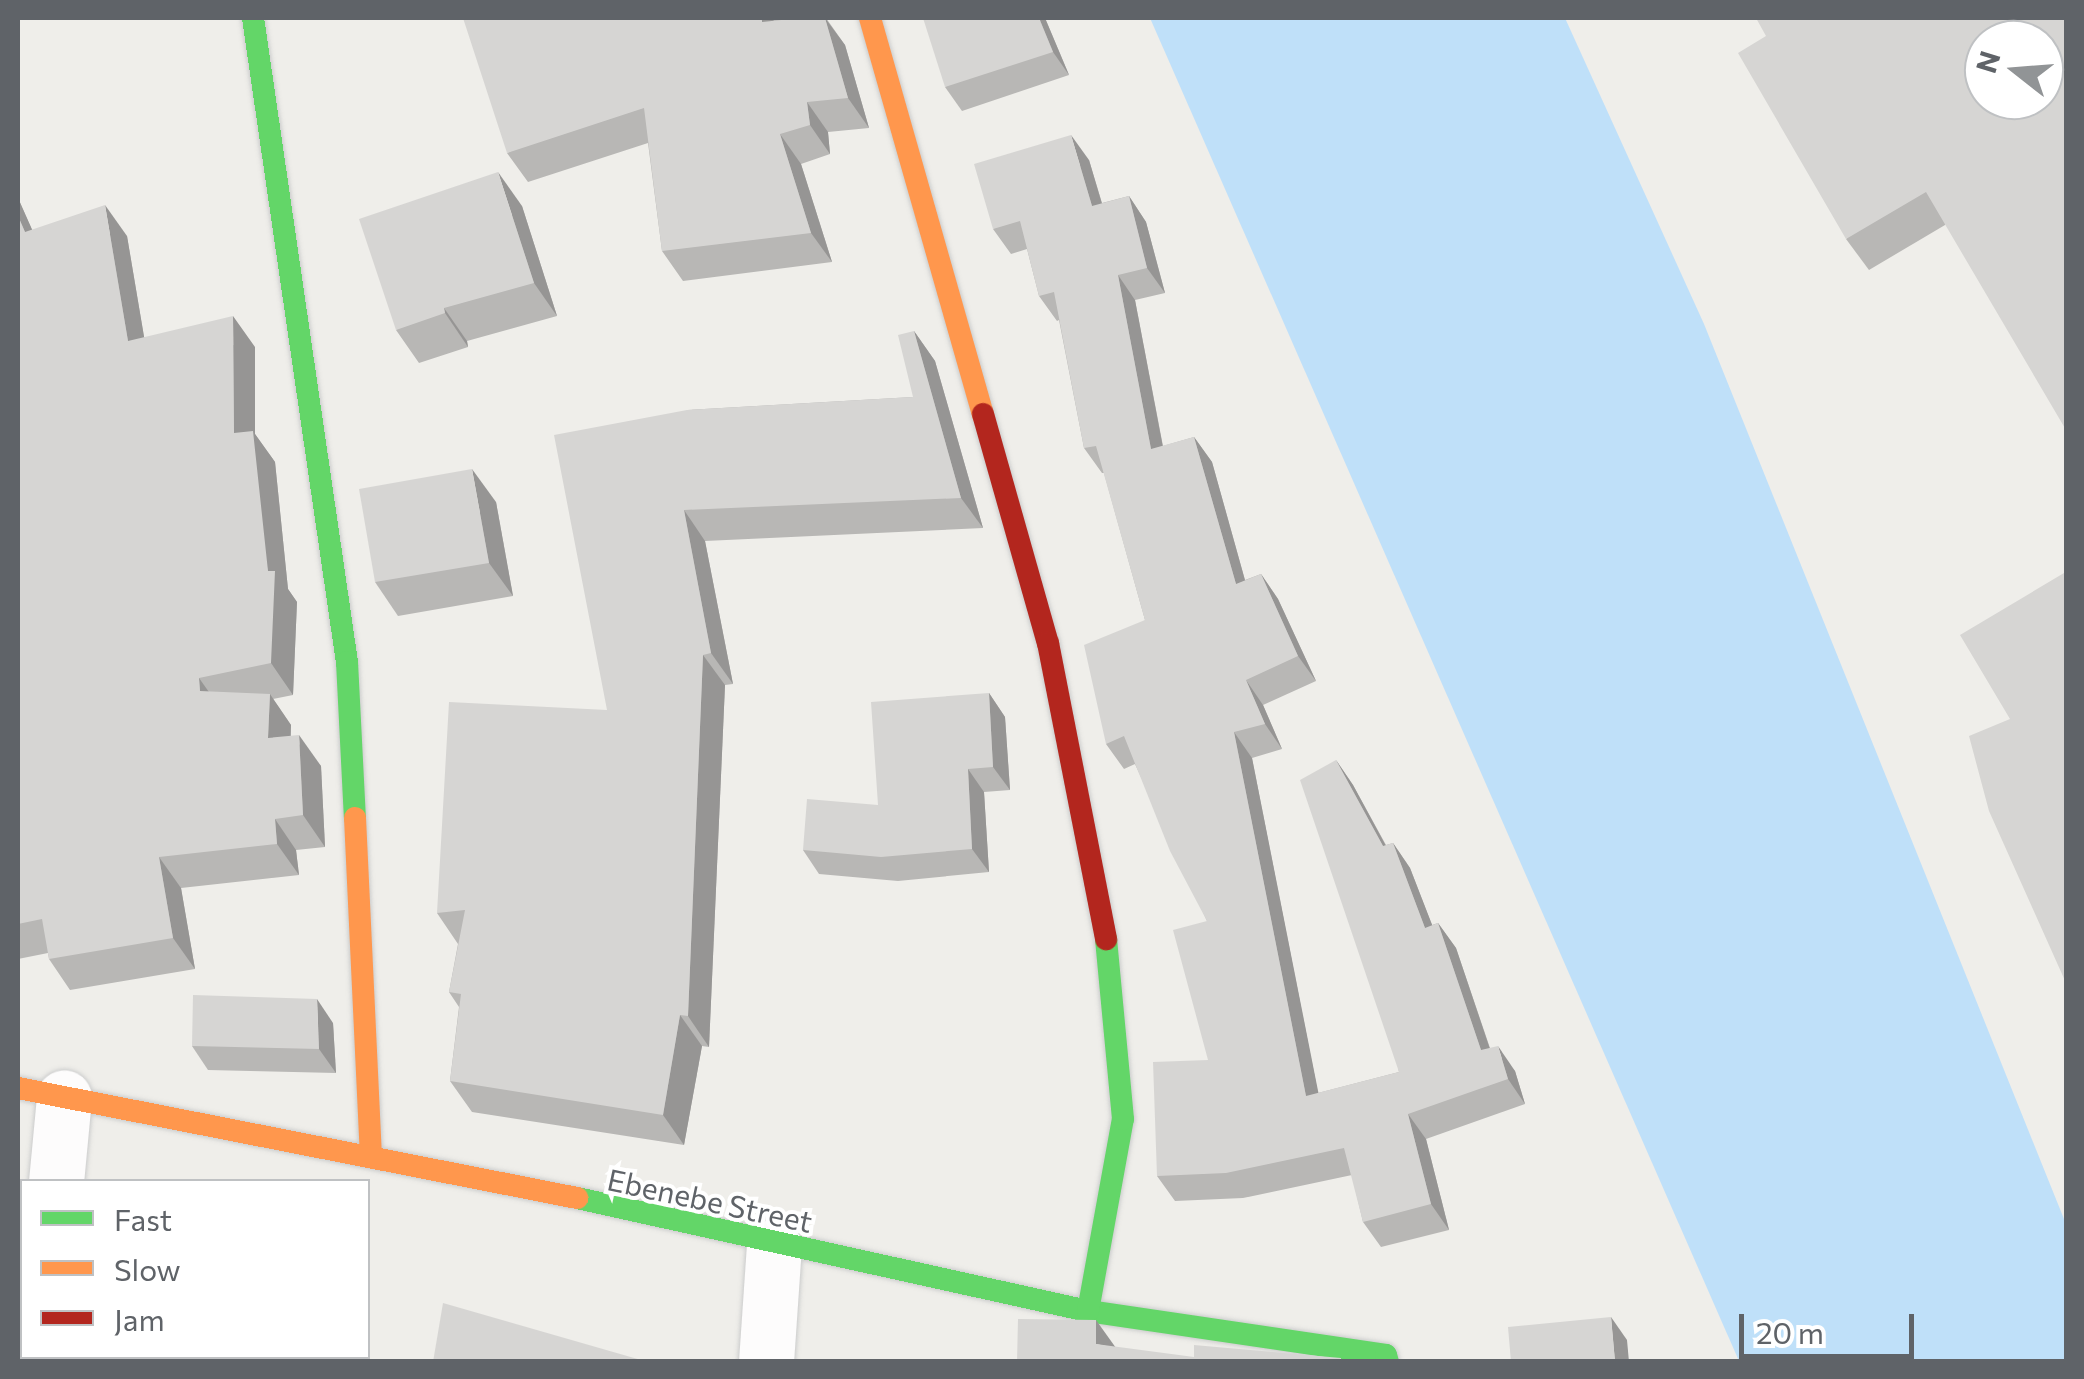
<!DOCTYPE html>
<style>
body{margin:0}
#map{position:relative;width:2084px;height:1379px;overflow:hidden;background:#efeeea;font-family:Commissioner,sans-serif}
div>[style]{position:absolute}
.water>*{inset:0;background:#bfe0f9}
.roads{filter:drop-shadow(0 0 2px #cbcccc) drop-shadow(0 0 2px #cbcccc)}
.street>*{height:55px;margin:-27.5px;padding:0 27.5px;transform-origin:27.5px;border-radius:27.5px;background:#fdfcfc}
.fast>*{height:22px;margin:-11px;padding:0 11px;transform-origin:11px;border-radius:11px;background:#63d668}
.slow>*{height:22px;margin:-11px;padding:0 11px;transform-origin:11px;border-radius:11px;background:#ff974d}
.jam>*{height:22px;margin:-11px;padding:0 11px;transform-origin:11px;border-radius:11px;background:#b3261e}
.wall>*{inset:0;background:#b8b7b5}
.shaded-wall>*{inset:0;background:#969594}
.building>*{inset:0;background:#d6d5d3}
span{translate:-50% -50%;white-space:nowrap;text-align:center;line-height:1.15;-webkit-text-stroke:8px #fff;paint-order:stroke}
.street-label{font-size:30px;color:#5f6368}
.frame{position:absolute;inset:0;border:20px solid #5f6368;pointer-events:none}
.legend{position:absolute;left:20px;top:1179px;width:350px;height:180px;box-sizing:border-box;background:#fff;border:2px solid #bfc1c3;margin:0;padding:12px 18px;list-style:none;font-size:30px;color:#5f6368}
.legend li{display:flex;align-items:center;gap:20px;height:50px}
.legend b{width:50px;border:2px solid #bfc1c3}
.north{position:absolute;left:1964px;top:20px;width:100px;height:100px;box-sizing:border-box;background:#fff;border:2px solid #bfc1c3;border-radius:50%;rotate:287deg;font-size:28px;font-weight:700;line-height:40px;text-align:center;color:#5f6368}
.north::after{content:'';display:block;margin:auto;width:35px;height:45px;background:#919496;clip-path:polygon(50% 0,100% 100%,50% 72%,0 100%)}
.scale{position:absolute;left:1739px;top:1314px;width:175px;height:45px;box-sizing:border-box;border:5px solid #5f6368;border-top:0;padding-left:12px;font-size:30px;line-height:35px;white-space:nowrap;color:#5f6368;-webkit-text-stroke:8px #fff;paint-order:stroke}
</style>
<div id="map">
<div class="water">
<div style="clip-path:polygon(1150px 18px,1565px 18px,1704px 324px,2066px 1224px,2066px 1361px,1739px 1361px)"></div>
</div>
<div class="roads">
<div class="street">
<div style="left:56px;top:1182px;width:85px;rotate:-84.6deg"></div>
<div style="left:39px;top:1362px;width:6px;rotate:-81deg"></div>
<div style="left:766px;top:1362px;width:116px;rotate:-86.1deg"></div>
</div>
<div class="fast">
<div style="left:253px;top:18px;width:651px;rotate:81.7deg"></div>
<div style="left:347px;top:662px;width:156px;rotate:87.1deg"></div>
<div style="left:577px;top:1198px;width:523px;rotate:12.47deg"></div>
<div style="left:1088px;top:1311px;width:301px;rotate:8.4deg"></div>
<div style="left:1386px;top:1355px;width:7px;rotate:74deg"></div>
<div style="left:1088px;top:1311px;width:195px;rotate:-79.7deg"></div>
<div style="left:1123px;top:1119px;width:181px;rotate:-95.4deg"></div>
</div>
<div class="slow">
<div style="left:870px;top:18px;width:412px;rotate:74.1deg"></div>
<div style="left:355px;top:818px;width:335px;rotate:87.3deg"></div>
<div style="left:18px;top:1088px;width:570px;rotate:11.13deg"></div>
</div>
<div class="jam">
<div style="left:983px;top:414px;width:238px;rotate:74.2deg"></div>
<div style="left:1048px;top:643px;width:302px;rotate:78.9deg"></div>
</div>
</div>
<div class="wall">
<div style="clip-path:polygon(801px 18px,826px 18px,845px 45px,869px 128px,828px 132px,830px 154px,801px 164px,832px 262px,683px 281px,662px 251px,648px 143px,528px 182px,507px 153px,774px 20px)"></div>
<div style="clip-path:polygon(1045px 18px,1069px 75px,962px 111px,945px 87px)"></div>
<div style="clip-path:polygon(2066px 18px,1945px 225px,1869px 270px,1846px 239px)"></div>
<div style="clip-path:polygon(1089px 160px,1102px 203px,1129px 196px,1146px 222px,1165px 293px,1135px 300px,1163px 446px,1194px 437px,1212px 462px,1245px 580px,1261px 574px,1278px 599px,1316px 681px,1263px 705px,1282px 749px,1252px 758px,1318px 1093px,1399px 1072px,1336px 760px,1353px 785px,1386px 845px,1393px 843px,1410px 868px,1432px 925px,1438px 923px,1456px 948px,1490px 1048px,1515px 1071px,1525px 1104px,1426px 1139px,1449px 1230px,1381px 1247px,1363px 1222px,1352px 1175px,1243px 1198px,1175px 1201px,1157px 1176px,1208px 1060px,1207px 921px,1135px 764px,1124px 769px,1106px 744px,1145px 620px,1104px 473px,1102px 473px,1084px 448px,1059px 320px,1057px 321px,1039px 296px,1027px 249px,1011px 254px,993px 229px)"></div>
<div style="clip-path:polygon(18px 198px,32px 230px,127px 236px,144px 337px,255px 347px,255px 434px,275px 462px,288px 589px,297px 602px,293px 695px,273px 699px,291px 725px,291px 736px,321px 766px,325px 847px,296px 850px,299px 875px,181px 888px,195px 969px,70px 990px,49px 959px,48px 953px,18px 959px)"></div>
<div style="clip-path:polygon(522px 206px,557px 316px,467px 341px,468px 347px,419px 363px,396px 330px)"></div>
<div style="clip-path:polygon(914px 331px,935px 361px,983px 528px,705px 541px,733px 684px,725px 685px,709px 1047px,702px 1046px,684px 1145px,472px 1112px,450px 1081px,459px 1007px,449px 992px,458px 944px,437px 913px,607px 710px,687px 410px,913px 397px)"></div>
<div style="clip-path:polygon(496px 502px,513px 596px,398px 616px,375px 582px)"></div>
<div style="clip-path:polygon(989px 693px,1005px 717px,1010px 790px,984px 792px,989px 872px,898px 881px,819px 874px,803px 850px,878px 805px)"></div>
<div style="clip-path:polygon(333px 1023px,336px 1073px,208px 1070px,192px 1046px)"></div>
</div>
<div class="shaded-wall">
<div style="clip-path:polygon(761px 18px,773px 18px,783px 52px,762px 22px)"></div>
<div style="clip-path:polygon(825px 18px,845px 45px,869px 128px,848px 98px)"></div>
<div style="clip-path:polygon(1039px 18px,1045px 18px,1069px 75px,1053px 52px)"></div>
<div style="clip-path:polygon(807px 102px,828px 132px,830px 154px,810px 125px)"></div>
<div style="clip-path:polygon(780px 134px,801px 164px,832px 262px,811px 233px)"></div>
<div style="clip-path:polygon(1071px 135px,1089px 160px,1110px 231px,1092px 206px)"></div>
<div style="clip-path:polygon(498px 172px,522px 206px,557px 316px,534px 283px)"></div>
<div style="clip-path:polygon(1129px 196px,1146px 222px,1165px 293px,1147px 268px)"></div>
<div style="clip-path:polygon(18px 198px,47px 263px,25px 232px,18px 216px)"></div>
<div style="clip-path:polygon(105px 205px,127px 236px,150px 372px,128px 341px)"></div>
<div style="clip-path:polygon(1118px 275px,1135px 300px,1168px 474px,1151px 449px)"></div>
<div style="clip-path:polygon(444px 308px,467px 341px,468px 347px,445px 313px)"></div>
<div style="clip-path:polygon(233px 316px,255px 347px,255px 434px,275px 462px,288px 589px,297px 602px,293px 695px,271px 663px,268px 571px,234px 433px)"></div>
<div style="clip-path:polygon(914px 331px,935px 361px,983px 528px,961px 498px)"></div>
<div style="clip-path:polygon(1194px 437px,1212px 462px,1253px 609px,1236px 584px)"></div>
<div style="clip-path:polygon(472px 469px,496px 502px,513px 596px,489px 563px)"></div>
<div style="clip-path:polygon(684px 510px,705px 541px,733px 684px,711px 653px)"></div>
<div style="clip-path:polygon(1261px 574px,1278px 599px,1316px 681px,1298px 656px)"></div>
<div style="clip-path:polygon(703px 655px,725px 685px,709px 1047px,688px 1016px)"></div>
<div style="clip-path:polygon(199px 678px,221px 709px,200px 691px)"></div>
<div style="clip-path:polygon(1246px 680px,1263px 705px,1282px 749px,1265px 724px)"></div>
<div style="clip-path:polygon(989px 693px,1005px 717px,1010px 790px,993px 767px)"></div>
<div style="clip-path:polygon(270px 694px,291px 725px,289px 769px,268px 738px)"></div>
<div style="clip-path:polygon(1234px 732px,1252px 758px,1324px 1121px,1306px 1096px)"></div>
<div style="clip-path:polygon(299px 735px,321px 766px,325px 847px,303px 815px)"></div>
<div style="clip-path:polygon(1336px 760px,1353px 785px,1400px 872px,1383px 846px)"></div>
<div style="clip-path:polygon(968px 769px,984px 792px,989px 872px,972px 849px)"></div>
<div style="clip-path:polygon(275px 819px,296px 850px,299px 875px,277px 844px)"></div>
<div style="clip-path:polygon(1393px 843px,1410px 868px,1443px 953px,1425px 928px)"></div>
<div style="clip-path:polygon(159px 857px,181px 888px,195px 969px,173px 938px)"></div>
<div style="clip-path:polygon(1438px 923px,1456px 948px,1499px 1076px,1481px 1050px)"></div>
<div style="clip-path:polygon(317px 999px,333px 1023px,336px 1073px,319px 1049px)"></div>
<div style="clip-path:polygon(680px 1015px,702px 1046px,684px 1145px,663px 1115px)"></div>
<div style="clip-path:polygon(1498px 1046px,1515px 1071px,1525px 1104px,1508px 1079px)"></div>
<div style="clip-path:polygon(1408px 1114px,1426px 1139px,1449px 1230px,1431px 1204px)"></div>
<div style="clip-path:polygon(1611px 1317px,1627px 1340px,1629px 1362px,1615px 1362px)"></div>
<div style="clip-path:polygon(1096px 1320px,1116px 1348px,1096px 1344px)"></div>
</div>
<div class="building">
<div style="clip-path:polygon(463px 18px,761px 18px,762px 22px,801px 18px,825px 18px,848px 98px,807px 102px,810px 125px,780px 134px,811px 233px,662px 251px,644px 108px,507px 153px)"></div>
<div style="clip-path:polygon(923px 18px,1039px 18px,1053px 52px,945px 87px)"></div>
<div style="clip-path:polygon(evenodd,1756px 18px,2066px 18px,2066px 430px,1926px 192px,1846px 239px,1738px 53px,1766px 36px,1756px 18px,1984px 40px,2044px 40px,2044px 100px,1984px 100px,1984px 40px)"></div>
<div style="clip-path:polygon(1071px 135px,1092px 206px,1129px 196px,1147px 268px,1118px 275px,1151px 449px,1194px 437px,1236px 584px,1261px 574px,1298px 656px,1246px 680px,1265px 724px,1234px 732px,1306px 1096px,1399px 1072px,1300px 780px,1336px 760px,1383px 846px,1393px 843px,1425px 928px,1438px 923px,1481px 1050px,1498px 1046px,1508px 1079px,1408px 1114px,1431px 1204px,1363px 1222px,1344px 1148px,1226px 1173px,1157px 1176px,1153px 1062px,1208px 1060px,1173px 930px,1207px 921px,1170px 851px,1124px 736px,1106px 744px,1084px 645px,1145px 620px,1096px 446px,1084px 448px,1054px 292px,1039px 296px,1020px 221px,993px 229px,974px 164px)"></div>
<div style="clip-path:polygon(498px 172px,534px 283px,444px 308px,445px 313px,396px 330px,359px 219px)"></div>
<div style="clip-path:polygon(105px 205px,128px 341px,233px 316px,234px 433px,253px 431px,268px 571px,275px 571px,271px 663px,199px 678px,200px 691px,270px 694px,268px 738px,299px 735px,303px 815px,275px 819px,277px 844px,159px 857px,173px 938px,49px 959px,42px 919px,18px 924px,18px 216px,25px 232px)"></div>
<div style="clip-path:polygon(914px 331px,961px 498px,684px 510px,711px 653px,703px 655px,688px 1016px,680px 1015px,663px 1115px,450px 1081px,461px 994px,449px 992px,465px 910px,437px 913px,449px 702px,607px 710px,554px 435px,687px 410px,913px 397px,898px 335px)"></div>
<div style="clip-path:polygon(472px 469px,489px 563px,375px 582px,359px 489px)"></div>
<div style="clip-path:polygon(2064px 573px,2066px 576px,2066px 983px,1989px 811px,1969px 736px,2010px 719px,1960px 635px)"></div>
<div style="clip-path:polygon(989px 693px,993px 767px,968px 769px,972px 849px,881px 857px,803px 850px,807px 799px,878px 805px,871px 702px)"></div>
<div style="clip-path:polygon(193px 995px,317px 999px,319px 1049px,192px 1046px)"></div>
<div style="clip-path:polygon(443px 1303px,648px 1362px,433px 1362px)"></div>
<div style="clip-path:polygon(1611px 1317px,1615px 1362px,1511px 1362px,1508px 1327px)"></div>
<div style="clip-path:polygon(1018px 1319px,1096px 1320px,1096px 1344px,1194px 1357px,1194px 1345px,1341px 1358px,1341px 1362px,1017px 1362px)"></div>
</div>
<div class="street-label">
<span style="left:710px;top:1200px;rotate:12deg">Ebenebe Street</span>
</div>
<div class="frame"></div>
<ul class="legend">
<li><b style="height:12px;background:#63d668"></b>Fast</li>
<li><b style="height:12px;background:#ff974d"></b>Slow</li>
<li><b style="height:12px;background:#b3261e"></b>Jam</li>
</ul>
<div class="north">N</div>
<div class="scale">20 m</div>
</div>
